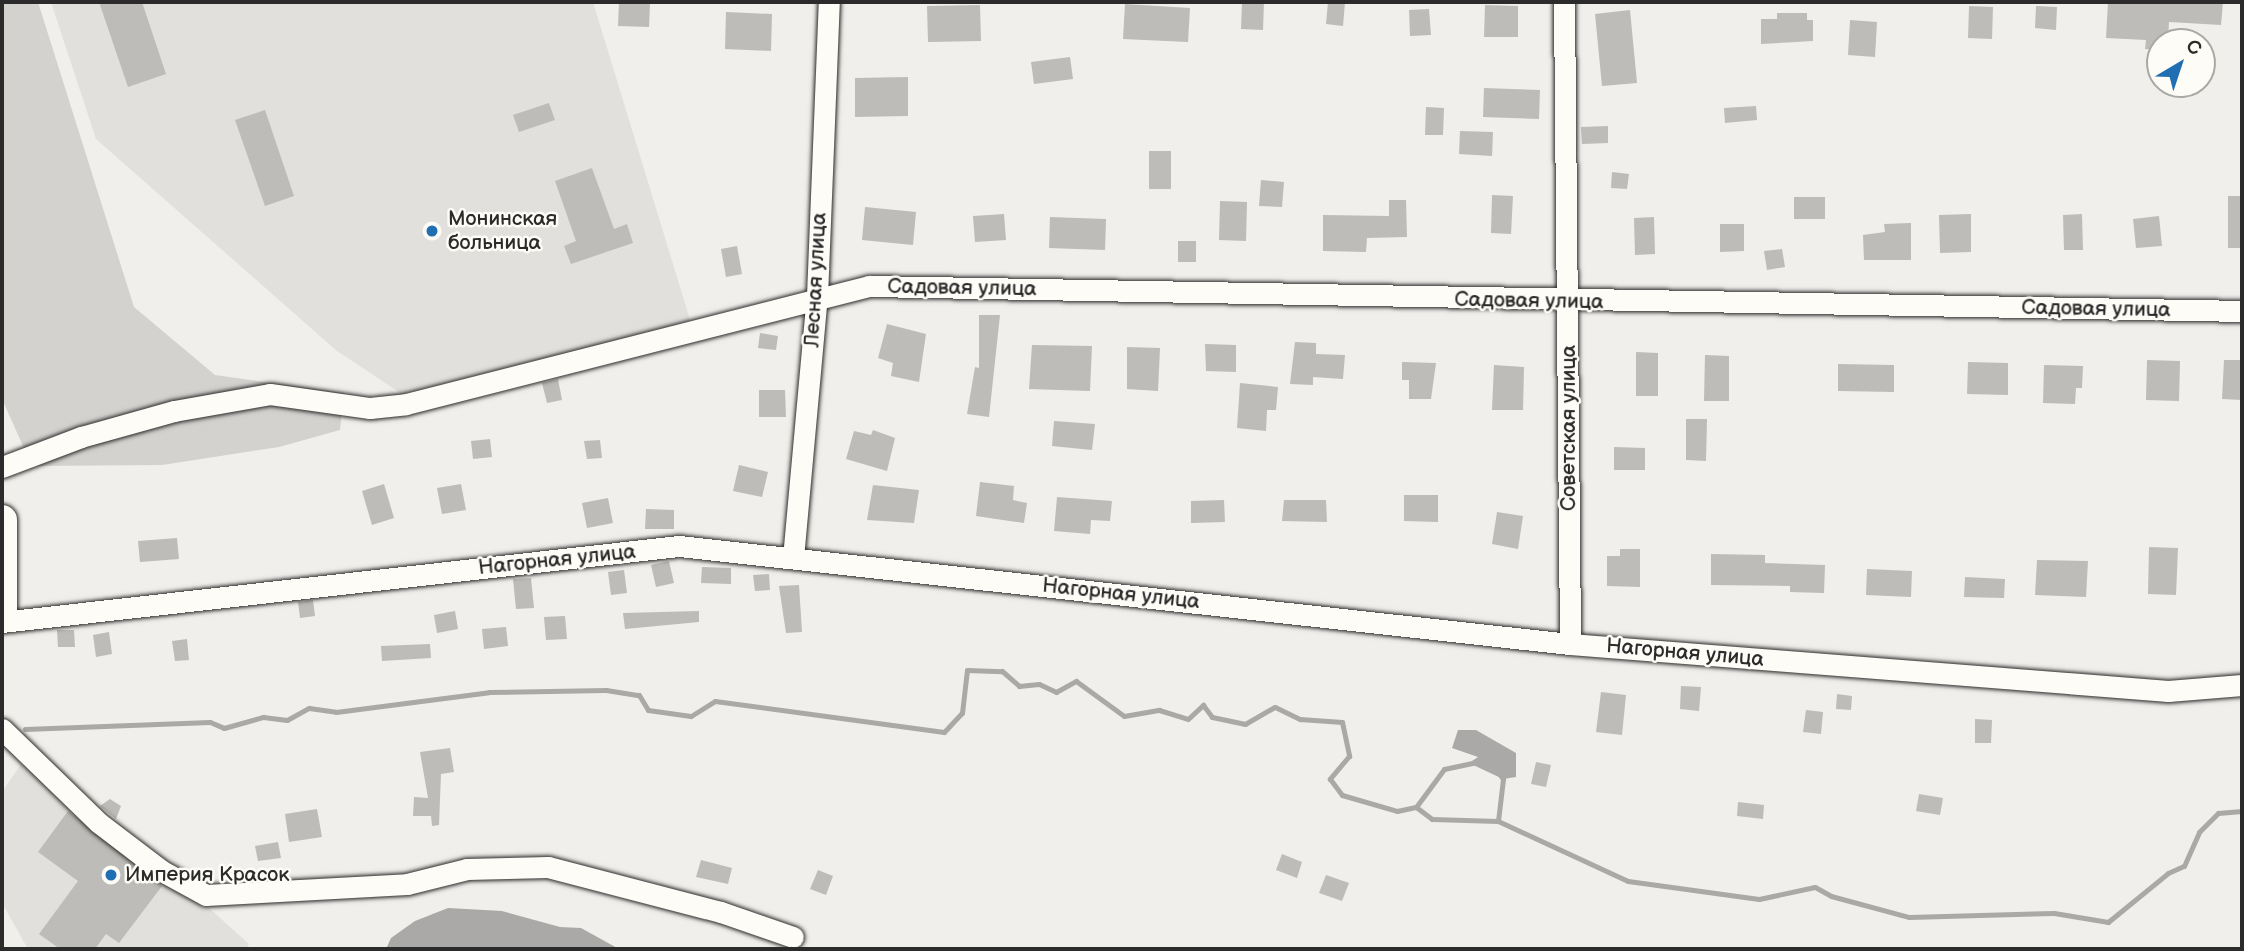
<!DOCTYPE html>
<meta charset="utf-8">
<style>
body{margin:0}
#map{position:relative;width:2244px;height:951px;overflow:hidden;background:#f0efeb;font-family:"Balsamiq Sans",sans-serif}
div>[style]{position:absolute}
.built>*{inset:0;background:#e1e0dc}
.green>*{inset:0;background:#d3d2cf}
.water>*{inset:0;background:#aaa9a7}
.stream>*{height:5px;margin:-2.5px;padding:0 2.5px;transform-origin:2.5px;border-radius:2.5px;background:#aaa9a7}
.building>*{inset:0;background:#bdbcb8}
.roads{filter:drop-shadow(0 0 2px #2b2b2b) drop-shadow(0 0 2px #2b2b2b)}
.minor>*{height:21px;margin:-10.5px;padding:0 10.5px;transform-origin:10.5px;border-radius:10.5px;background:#fdfcf7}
.secondary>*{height:30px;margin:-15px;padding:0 15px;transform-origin:15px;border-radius:15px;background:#fdfcf7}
.dots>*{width:19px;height:19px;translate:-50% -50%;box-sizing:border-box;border:4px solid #fdfcf7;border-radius:50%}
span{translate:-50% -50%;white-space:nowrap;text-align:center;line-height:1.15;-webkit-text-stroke:5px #fdfcf7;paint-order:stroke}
.poi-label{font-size:21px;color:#2b2b2b}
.left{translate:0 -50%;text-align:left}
.street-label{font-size:21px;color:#2b2b2b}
.frame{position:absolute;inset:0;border:4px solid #2b2b2b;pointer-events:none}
.north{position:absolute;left:2146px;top:28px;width:70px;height:70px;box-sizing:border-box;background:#fdfcf7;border:2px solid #a9a8a5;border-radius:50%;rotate:39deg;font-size:19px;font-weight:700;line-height:28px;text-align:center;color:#2b2b2b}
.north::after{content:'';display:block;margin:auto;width:24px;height:32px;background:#1f6fb2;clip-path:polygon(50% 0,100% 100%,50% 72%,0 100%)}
</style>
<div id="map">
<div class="built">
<div style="clip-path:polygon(51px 2px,593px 2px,691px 323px,402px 394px,337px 351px,96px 139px)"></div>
<div style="clip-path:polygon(21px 764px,202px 907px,209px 908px,249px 944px,246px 949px,28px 949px,2px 903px,2px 792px)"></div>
</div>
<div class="green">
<div style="clip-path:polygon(2px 2px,38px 2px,134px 307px,215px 375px,344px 393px,340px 430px,279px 447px,162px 465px,32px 466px,2px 399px)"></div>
</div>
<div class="water">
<div style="clip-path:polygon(1458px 730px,1476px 730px,1516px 753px,1516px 777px,1503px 779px,1469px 763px,1478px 757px,1452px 748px)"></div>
<div style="clip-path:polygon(448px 908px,502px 911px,560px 927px,581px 928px,619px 949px,386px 949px,391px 938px,415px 921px)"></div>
</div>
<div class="stream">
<div style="left:25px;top:729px;width:185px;rotate:-2.2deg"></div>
<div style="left:210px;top:722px;width:15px;rotate:23deg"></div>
<div style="left:224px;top:728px;width:41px;rotate:-15.8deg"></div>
<div style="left:263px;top:717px;width:24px;rotate:7deg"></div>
<div style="left:287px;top:720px;width:25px;rotate:-29deg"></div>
<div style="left:309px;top:708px;width:27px;rotate:8deg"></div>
<div style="left:336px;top:712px;width:154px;rotate:-7.4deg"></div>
<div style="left:489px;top:692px;width:117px;rotate:-1deg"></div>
<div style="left:606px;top:690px;width:33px;rotate:9deg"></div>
<div style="left:639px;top:695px;width:17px;rotate:59deg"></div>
<div style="left:648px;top:710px;width:43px;rotate:7.9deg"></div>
<div style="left:691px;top:716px;width:28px;rotate:-32deg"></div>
<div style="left:715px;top:701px;width:231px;rotate:7.7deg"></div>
<div style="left:944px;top:732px;width:26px;rotate:-47deg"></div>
<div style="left:962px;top:713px;width:43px;rotate:-83.4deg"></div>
<div style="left:967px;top:670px;width:35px;rotate:2deg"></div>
<div style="left:1002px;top:671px;width:23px;rotate:41deg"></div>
<div style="left:1019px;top:686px;width:20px;rotate:-6deg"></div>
<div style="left:1039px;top:684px;width:19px;rotate:25deg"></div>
<div style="left:1056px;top:692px;width:23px;rotate:-29deg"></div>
<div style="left:1076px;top:681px;width:59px;rotate:36.1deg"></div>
<div style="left:1124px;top:716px;width:36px;rotate:-10deg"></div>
<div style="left:1159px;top:710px;width:30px;rotate:17deg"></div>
<div style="left:1188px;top:719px;width:21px;rotate:-43deg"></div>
<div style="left:1203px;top:705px;width:15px;rotate:53deg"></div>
<div style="left:1212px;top:717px;width:34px;rotate:12deg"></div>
<div style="left:1245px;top:724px;width:34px;rotate:-30deg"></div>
<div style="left:1275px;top:707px;width:28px;rotate:26deg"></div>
<div style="left:1300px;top:719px;width:42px;rotate:4.1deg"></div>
<div style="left:1342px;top:722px;width:35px;rotate:78deg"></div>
<div style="left:1349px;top:756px;width:30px;rotate:130deg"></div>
<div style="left:1330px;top:779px;width:20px;rotate:53deg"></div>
<div style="left:1342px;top:795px;width:57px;rotate:16.2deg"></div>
<div style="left:1397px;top:811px;width:19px;rotate:-12deg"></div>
<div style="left:1416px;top:807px;width:20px;rotate:37deg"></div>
<div style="left:1432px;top:819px;width:66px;rotate:1.7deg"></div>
<div style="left:1498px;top:821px;width:143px;rotate:24.8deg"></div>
<div style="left:1628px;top:881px;width:132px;rotate:7.8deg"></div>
<div style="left:1759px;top:899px;width:57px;rotate:-12.1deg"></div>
<div style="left:1815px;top:887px;width:18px;rotate:29deg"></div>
<div style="left:1831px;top:896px;width:81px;rotate:15.1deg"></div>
<div style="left:1909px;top:917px;width:145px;rotate:-1.6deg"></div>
<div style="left:2054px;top:913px;width:55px;rotate:9.5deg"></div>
<div style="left:2108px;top:922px;width:77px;rotate:-39.2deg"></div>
<div style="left:2168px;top:873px;width:17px;rotate:-24deg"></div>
<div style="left:2184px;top:866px;width:37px;rotate:-66deg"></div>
<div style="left:2199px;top:832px;width:27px;rotate:-45deg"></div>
<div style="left:2218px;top:813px;width:24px;rotate:-5deg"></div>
<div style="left:1416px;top:807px;width:47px;rotate:-53.6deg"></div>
<div style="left:1444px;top:769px;width:30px;rotate:-12deg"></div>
<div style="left:1498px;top:821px;width:42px;rotate:-83.2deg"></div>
<div style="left:1503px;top:779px;width:7px;rotate:-124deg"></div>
</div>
<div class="building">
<div style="clip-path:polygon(99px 2px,142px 2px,166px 74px,128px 87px)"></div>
<div style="clip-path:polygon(619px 2px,650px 3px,649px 27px,618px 26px)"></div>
<div style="clip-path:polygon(1242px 2px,1264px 2px,1263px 30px,1241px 29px)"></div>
<div style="clip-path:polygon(1328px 2px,1345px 2px,1343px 26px,1326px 24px)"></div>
<div style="clip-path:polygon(2108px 2px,2223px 2px,2221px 25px,2169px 22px,2168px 42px,2160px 42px,2160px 50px,2145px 49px,2146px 40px,2106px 38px)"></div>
<div style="clip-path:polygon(1125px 4px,1190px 8px,1188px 42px,1123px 39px)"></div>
<div style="clip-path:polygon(980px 5px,981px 41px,928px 42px,927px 6px)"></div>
<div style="clip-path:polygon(1485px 5px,1518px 6px,1518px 37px,1484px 37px)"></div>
<div style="clip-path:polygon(1969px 6px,1993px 7px,1992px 39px,1968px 38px)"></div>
<div style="clip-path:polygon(2036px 6px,2057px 7px,2056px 30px,2035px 28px)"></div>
<div style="clip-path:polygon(1429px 9px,1431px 35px,1410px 36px,1409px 10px)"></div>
<div style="clip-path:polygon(1630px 10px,1637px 83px,1602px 86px,1595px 14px)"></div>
<div style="clip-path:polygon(726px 12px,772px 14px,771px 51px,725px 49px)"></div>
<div style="clip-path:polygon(1777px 13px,1807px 13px,1807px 20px,1813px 20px,1813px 41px,1761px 44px,1761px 19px,1777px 19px)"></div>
<div style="clip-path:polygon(1850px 20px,1877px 22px,1875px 57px,1848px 55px)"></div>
<div style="clip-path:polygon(1070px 57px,1073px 79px,1034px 84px,1031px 62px)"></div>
<div style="clip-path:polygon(908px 77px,908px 116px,855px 117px,855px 78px)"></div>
<div style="clip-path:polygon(1484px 88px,1540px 90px,1539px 119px,1483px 117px)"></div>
<div style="clip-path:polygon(549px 103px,555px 120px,519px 132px,513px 115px)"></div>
<div style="clip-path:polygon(1756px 106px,1757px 120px,1725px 123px,1724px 108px)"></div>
<div style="clip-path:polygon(1426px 107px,1444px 108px,1443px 135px,1425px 135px)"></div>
<div style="clip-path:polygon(265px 110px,294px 196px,265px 206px,235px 120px)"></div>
<div style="clip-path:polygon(1608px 126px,1608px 143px,1582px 144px,1581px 127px)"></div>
<div style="clip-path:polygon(1460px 131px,1493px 132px,1492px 156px,1459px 154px)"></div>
<div style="clip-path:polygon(1149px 151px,1171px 151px,1171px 189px,1149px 189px)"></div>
<div style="clip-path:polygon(592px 168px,614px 229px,627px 224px,633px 243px,571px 264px,564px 246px,576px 241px,555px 181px)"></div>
<div style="clip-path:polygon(1612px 172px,1629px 174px,1627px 189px,1611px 188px)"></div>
<div style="clip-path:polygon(1261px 180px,1284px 182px,1282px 207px,1259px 206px)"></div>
<div style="clip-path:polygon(1492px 195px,1513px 196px,1511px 234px,1491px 233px)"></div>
<div style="clip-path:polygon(2228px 196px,2242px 196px,2242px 248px,2228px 248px)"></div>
<div style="clip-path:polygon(1794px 197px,1825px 197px,1825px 219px,1794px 219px)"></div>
<div style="clip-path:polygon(1389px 200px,1406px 200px,1407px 237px,1367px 238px,1366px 252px,1323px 251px,1323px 215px,1389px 216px)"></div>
<div style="clip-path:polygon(1220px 201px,1247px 202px,1246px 241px,1219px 240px)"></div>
<div style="clip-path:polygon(865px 207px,916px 212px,913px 245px,862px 240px)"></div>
<div style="clip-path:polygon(1004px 214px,1006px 240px,975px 242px,973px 216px)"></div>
<div style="clip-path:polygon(1971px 214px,1971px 252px,1940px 253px,1939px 215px)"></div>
<div style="clip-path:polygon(2082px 214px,2083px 250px,2064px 250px,2063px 215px)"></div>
<div style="clip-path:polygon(2159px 216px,2162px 246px,2136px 248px,2133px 219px)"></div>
<div style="clip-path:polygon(1050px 217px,1106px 219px,1105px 250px,1049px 248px)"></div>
<div style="clip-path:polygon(1654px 217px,1655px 254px,1635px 255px,1634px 218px)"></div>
<div style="clip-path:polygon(1911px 223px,1911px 260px,1864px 260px,1863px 235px,1885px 232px,1884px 224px)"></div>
<div style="clip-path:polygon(1720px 224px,1744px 224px,1744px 251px,1720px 252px)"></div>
<div style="clip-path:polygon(1178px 241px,1196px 241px,1196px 262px,1178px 262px)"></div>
<div style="clip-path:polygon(737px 246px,742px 274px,726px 277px,721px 249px)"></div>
<div style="clip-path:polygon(1782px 249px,1785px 267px,1767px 270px,1764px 251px)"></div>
<div style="clip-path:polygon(979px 315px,1000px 315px,989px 417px,967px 414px,975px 367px,979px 368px)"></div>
<div style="clip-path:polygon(887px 324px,926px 334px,919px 382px,891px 376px,893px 363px,878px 358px)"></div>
<div style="clip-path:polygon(760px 333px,778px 336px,776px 350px,758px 348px)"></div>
<div style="clip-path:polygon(1295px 342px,1316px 343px,1316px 354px,1345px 355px,1343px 379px,1313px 377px,1313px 385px,1290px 384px)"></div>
<div style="clip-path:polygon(1205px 344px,1236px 345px,1236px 372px,1206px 371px)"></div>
<div style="clip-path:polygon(1032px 345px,1092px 346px,1090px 391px,1029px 389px)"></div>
<div style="clip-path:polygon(1127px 347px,1160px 348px,1158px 391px,1127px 389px)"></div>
<div style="clip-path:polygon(1636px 352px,1658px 353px,1658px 396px,1636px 396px)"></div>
<div style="clip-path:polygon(1705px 355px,1729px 356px,1729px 401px,1704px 401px)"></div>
<div style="clip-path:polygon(2147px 360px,2180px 361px,2179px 401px,2146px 400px)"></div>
<div style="clip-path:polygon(2224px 360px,2242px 360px,2242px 400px,2222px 399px)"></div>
<div style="clip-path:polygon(1402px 362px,1436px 363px,1431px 399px,1409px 399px,1409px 380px,1402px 380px)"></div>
<div style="clip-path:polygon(1968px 362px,2008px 363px,2008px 395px,1967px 394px)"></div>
<div style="clip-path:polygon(1838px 364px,1894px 365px,1894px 392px,1838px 391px)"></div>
<div style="clip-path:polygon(1494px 365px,1524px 367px,1523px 410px,1492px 410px)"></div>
<div style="clip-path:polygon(2044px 365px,2083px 366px,2082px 388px,2076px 388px,2075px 404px,2043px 403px)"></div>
<div style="clip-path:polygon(558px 379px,562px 400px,547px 403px,542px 383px)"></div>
<div style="clip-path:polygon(1240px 383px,1278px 387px,1276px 410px,1267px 410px,1266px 431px,1237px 428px)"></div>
<div style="clip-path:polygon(759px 390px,785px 390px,786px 417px,759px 417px)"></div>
<div style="clip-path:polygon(1686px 419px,1707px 419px,1706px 461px,1686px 460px)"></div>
<div style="clip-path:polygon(1054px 421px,1095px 424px,1092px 450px,1052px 446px)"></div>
<div style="clip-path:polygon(873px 430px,895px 438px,887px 471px,846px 459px,854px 431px,871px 435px)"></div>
<div style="clip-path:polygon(490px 439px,492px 457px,473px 459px,471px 441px)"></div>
<div style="clip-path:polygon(600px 440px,602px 458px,587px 459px,584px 441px)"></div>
<div style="clip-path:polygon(1614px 447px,1645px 448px,1645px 470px,1614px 470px)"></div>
<div style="clip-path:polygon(739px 465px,768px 472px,762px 497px,733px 491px)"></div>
<div style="clip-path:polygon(980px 482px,1014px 486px,1013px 500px,1027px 503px,1024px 523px,976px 516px)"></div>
<div style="clip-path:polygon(384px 484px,394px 518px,372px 525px,362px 491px)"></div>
<div style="clip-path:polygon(461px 484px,466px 510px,442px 514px,437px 488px)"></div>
<div style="clip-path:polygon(873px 485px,919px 490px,914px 523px,867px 520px)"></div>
<div style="clip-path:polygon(1404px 495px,1438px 495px,1438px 522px,1404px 521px)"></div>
<div style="clip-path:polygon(1057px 497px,1112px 501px,1110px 521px,1091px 520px,1090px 534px,1054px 531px)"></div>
<div style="clip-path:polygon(608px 498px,613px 523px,587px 528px,582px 503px)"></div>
<div style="clip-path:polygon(1224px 500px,1225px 522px,1191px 523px,1191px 501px)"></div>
<div style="clip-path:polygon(1284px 500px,1326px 500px,1327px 522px,1282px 521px)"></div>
<div style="clip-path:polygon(646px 509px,674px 510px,674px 529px,645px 529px)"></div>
<div style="clip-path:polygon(1497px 512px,1523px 516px,1518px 549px,1492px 544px)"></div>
<div style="clip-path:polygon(177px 538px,179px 559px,140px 562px,138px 541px)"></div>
<div style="clip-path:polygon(2149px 547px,2178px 548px,2176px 595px,2148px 594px)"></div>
<div style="clip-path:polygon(1620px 549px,1640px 549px,1640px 587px,1607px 586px,1607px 556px,1620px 556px)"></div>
<div style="clip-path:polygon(1711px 554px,1765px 555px,1765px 563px,1825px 565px,1824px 593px,1790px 592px,1790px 586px,1711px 585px)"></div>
<div style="clip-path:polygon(2037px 560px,2088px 561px,2086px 597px,2035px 595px)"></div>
<div style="clip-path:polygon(669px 561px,674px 583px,656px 587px,651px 565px)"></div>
<div style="clip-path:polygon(702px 567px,731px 568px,731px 584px,701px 583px)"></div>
<div style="clip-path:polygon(1867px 569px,1912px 571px,1911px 597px,1866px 595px)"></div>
<div style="clip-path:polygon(624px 570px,627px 593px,611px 595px,608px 572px)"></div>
<div style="clip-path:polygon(769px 574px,770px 590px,755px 591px,753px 575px)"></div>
<div style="clip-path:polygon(1965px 577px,2005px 579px,2004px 598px,1964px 597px)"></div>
<div style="clip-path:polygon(531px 578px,534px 608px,516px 609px,513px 579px)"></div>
<div style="clip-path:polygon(799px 585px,802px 632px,786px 633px,779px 586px)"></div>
<div style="clip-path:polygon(313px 600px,315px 616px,300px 618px,298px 602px)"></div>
<div style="clip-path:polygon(455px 611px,458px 629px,437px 633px,434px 615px)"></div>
<div style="clip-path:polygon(699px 611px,699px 622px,625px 629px,623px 613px)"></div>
<div style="clip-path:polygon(565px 616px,567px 639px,546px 640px,544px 617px)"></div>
<div style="clip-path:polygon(506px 627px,508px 646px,484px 649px,482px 629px)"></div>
<div style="clip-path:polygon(57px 630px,74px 630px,75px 647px,58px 647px)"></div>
<div style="clip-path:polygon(109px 632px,112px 654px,96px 657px,93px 635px)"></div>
<div style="clip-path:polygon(187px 639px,189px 660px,175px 661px,172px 641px)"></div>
<div style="clip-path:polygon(430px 644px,431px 658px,382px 661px,381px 646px)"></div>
<div style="clip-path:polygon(1681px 686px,1701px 687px,1699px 711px,1680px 709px)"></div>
<div style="clip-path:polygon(1601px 692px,1626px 695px,1622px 735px,1596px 732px)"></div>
<div style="clip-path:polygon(1837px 694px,1852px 696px,1851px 710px,1836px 709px)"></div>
<div style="clip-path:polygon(1806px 710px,1823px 712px,1821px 734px,1803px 732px)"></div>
<div style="clip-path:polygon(1975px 719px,1992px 720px,1991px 743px,1975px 743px)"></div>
<div style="clip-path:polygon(450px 748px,454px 772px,441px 774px,439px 825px,432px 826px,431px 816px,413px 816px,414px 797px,428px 798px,420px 752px)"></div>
<div style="clip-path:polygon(1536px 762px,1551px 765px,1546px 787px,1531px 784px)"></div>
<div style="clip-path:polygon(1919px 794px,1943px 798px,1940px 815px,1916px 811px)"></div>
<div style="clip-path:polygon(110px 799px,121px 806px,116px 819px,100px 806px)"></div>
<div style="clip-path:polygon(1738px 802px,1764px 805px,1763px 819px,1737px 816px)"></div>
<div style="clip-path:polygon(317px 809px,322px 837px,289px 842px,285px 814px)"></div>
<div style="clip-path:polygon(68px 811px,162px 886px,119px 943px,106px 934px,95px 949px,60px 949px,39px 934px,78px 881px,38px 852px)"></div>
<div style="clip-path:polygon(278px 842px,281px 858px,258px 861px,255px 846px)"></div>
<div style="clip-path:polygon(1282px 854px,1302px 862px,1297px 878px,1276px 870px)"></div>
<div style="clip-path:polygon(701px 860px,732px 868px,728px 884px,696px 877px)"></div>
<div style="clip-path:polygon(818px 870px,833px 876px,826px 895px,810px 889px)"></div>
<div style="clip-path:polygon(1326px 875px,1349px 883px,1342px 901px,1319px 893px)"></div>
</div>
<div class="roads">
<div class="minor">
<div style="left:1564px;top:2px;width:642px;rotate:89.46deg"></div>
<div style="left:2px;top:467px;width:85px;rotate:-20.8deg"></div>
<div style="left:81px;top:437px;width:97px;rotate:-15.6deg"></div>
<div style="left:174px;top:411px;width:97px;rotate:-10deg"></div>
<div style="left:270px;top:394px;width:101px;rotate:8deg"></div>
<div style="left:370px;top:408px;width:36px;rotate:-6deg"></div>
<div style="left:406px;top:404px;width:478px;rotate:-14.3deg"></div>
<div style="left:869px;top:286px;width:1373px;rotate:1.04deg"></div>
<div style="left:793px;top:558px;width:263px;rotate:-84.8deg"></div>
<div style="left:817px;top:296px;width:294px;rotate:-87.7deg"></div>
<div style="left:2px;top:622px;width:681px;rotate:-6.41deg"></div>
<div style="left:679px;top:546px;width:896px;rotate:6.28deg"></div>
<div style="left:1570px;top:644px;width:600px;rotate:4.49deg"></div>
<div style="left:2168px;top:691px;width:74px;rotate:-4.6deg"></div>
<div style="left:2px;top:729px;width:135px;rotate:44.1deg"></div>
<div style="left:99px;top:823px;width:79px;rotate:37.3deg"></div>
<div style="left:162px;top:871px;width:50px;rotate:28.6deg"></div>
<div style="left:206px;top:895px;width:201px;rotate:-3.1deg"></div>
<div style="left:407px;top:884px;width:62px;rotate:-14deg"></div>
<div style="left:467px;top:869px;width:81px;rotate:-1.4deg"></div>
<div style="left:548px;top:867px;width:179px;rotate:14.6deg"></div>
<div style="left:721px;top:912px;width:76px;rotate:19.1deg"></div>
</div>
<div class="secondary">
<div style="left:2px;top:520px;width:95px;rotate:90deg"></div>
</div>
</div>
<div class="dots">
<div style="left:432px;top:231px;background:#1f6fb2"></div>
<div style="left:111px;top:875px;background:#1f6fb2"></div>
</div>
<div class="poi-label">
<span class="left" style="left:448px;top:231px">Монинская<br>больница</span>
<span class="left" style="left:125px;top:875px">Империя Красок</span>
</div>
<div class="street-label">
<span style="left:816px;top:280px;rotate:-87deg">Лесная улица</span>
<span style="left:962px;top:288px;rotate:1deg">Садовая улица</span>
<span style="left:1529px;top:301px;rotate:1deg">Садовая улица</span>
<span style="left:2096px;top:309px;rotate:1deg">Садовая улица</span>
<span style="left:1569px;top:428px;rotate:-90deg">Советская улица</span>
<span style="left:557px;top:560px;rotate:-6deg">Нагорная улица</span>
<span style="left:1121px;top:594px;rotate:6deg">Нагорная улица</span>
<span style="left:1685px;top:653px;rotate:5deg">Нагорная улица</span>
</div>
<div class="frame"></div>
<div class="north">С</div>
</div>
